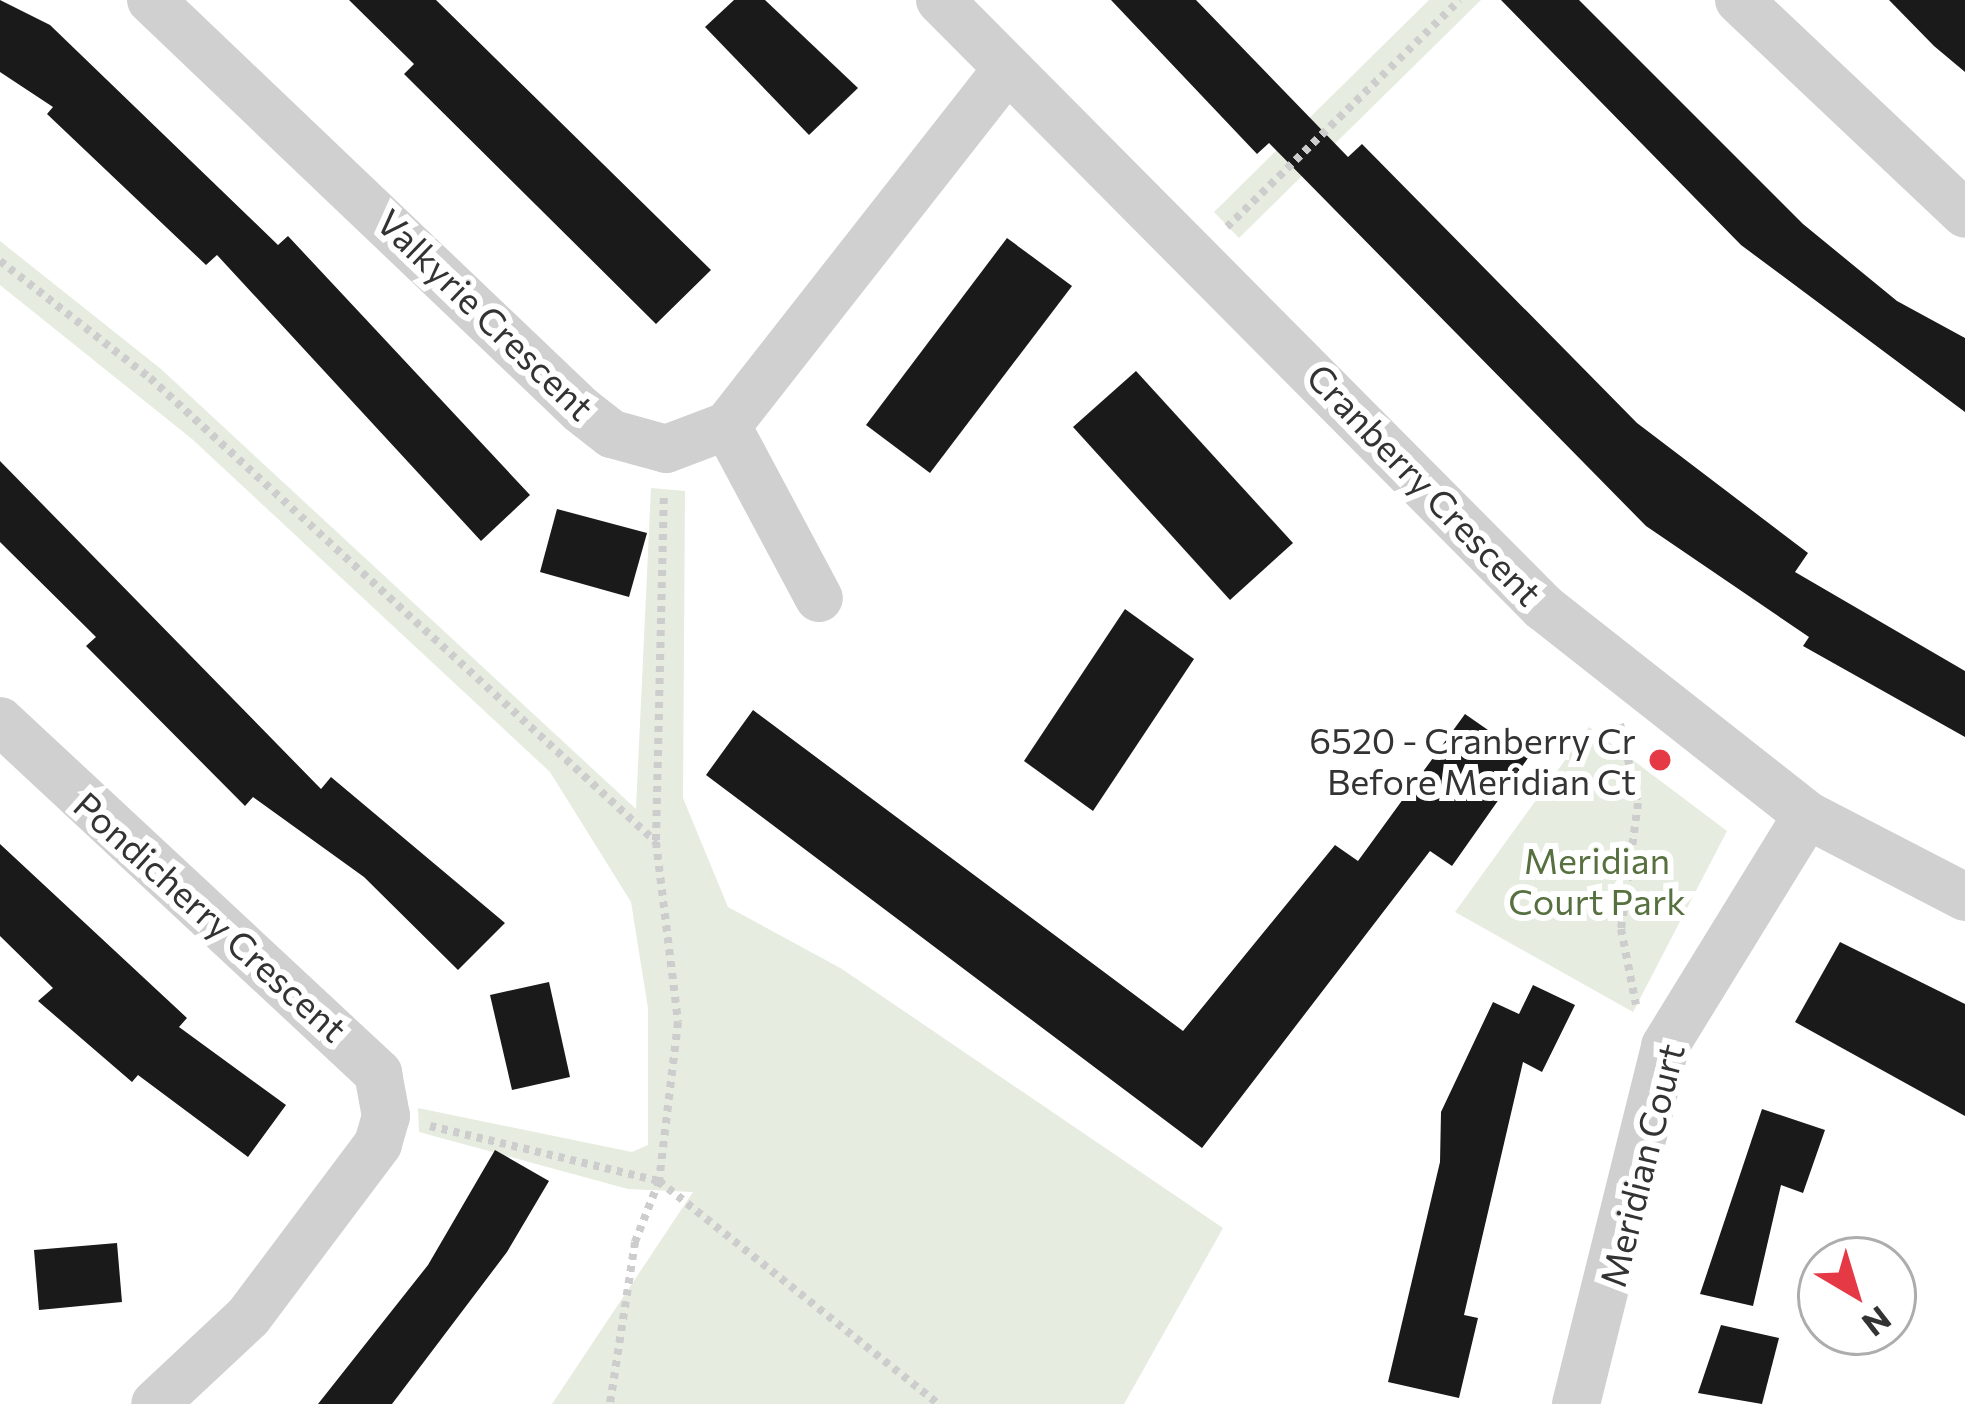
<!DOCTYPE html>
<style>
body{margin:0}
#map{position:relative;width:1965px;height:1404px;overflow:hidden;background:#fff;font-family:Commissioner,sans-serif}
div>[style]{position:absolute}
.green>*{inset:0;background:#e6ecdf}
.building>*{inset:0;background:#1a1a1a}
.path>*{height:8px;margin-top:-4px;transform-origin:0;background:repeating-linear-gradient(90deg,#cdcdcd 0 6px,transparent 0 12px)}
.minor>*{height:48px;margin:-24px;padding:0 24px;transform-origin:24px;border-radius:24px;background:#d0d0d0}
.dots>*{width:33px;height:33px;translate:-50% -50%;box-sizing:border-box;border:6px solid #fff;border-radius:50%}
span{translate:-50% -50%;white-space:nowrap;text-align:center;line-height:1.15;-webkit-text-stroke:12px #fff;paint-order:stroke}
.street-label{font-size:36px;color:#333}
.poi-label{font-size:36px;color:#333}
.right{translate:-100% -50%;text-align:right}
.park-label{font-size:36px;color:#56703f}
.north{position:absolute;left:1797px;top:1236px;width:120px;height:120px;box-sizing:border-box;background:#fff;border:3px solid #adadad;border-radius:50%;rotate:142deg;font-size:33px;font-weight:700;line-height:48px;text-align:center;color:#333}
.north::after{content:'';display:block;margin:auto;width:42px;height:54px;background:#e63946;clip-path:polygon(50% 0,100% 100%,50% 72%,0 100%)}
</style>
<div id="map">
<div class="green">
<div style="clip-path:polygon(1429px 0,1481px 0,1239px 238px,1214px 212px)"></div>
<div style="clip-path:polygon(0 241px,161px 369px,636px 809px,651px 488px,685px 491px,683px 798px,728px 907px,842px 969px,1223px 1228px,1124px 1404px,552px 1404px,693px 1192px,628px 1189px,419px 1132px,418px 1108px,632px 1152px,648px 1145px,648px 1008px,631px 902px,550px 772px,192px 439px,0 285px)"></div>
<div style="clip-path:polygon(1589px 727px,1727px 831px,1633px 1012px,1455px 912px)"></div>
</div>
<div class="building">
<div style="clip-path:polygon(0 0,50px 25px,278px 245px,288px 236px,530px 495px,481px 541px,217px 255px,206px 265px,47px 114px,53px 107px,0 72px)"></div>
<div style="clip-path:polygon(349px 0,436px 0,711px 270px,656px 324px,404px 74px,414px 64px)"></div>
<div style="clip-path:polygon(734px 0,765px 0,858px 88px,809px 135px,705px 27px)"></div>
<div style="clip-path:polygon(1111px 0,1196px 0,1348px 157px,1362px 144px,1637px 423px,1808px 553px,1795px 572px,1965px 671px,1965px 737px,1803px 646px,1809px 637px,1646px 526px,1269px 143px,1257px 154px)"></div>
<div style="clip-path:polygon(1501px 0,1579px 0,1803px 224px,1897px 301px,1965px 338px,1965px 412px,1741px 245px)"></div>
<div style="clip-path:polygon(1889px 0,1965px 0,1965px 72px,1934px 46px)"></div>
<div style="clip-path:polygon(1007px 238px,1072px 286px,930px 473px,866px 425px)"></div>
<div style="clip-path:polygon(1136px 371px,1293px 543px,1230px 600px,1073px 427px)"></div>
<div style="clip-path:polygon(0 461px,321px 789px,331px 777px,505px 923px,458px 970px,364px 877px,253px 797px,245px 806px,86px 646px,96px 637px,0 542px)"></div>
<div style="clip-path:polygon(557px 509px,647px 533px,629px 597px,540px 572px)"></div>
<div style="clip-path:polygon(1125px 609px,1194px 659px,1093px 811px,1024px 761px)"></div>
<div style="clip-path:polygon(753px 710px,1183px 1031px,1335px 845px,1358px 861px,1465px 714px,1528px 758px,1452px 866px,1430px 851px,1202px 1148px,706px 775px)"></div>
<div style="clip-path:polygon(0 844px,187px 1018px,179px 1027px,286px 1105px,248px 1157px,138px 1075px,132px 1082px,38px 1001px,53px 988px,0 936px)"></div>
<div style="clip-path:polygon(1840px 942px,1965px 1004px,1965px 1116px,1795px 1022px)"></div>
<div style="clip-path:polygon(549px 982px,570px 1077px,512px 1090px,490px 995px)"></div>
<div style="clip-path:polygon(1533px 985px,1575px 1005px,1542px 1072px,1523px 1062px,1464px 1315px,1478px 1318px,1459px 1398px,1388px 1382px,1440px 1162px,1441px 1112px,1493px 1002px,1519px 1014px)"></div>
<div style="clip-path:polygon(1762px 1109px,1825px 1130px,1803px 1193px,1781px 1185px,1753px 1306px,1700px 1294px)"></div>
<div style="clip-path:polygon(495px 1150px,549px 1181px,507px 1252px,392px 1404px,318px 1404px,428px 1265px)"></div>
<div style="clip-path:polygon(117px 1243px,122px 1302px,39px 1310px,34px 1250px)"></div>
<div style="clip-path:polygon(1721px 1325px,1779px 1338px,1762px 1404px,1698px 1393px)"></div>
</div>
<div class="path">
<div style="left:1227px;top:227px;width:325px;rotate:-44.3deg"></div>
<div style="left:0;top:261px;width:190px;rotate:38deg"></div>
<div style="left:150px;top:378px;width:687px;rotate:42.52deg"></div>
<div style="left:656px;top:842px;width:181px;rotate:83deg"></div>
<div style="left:678px;top:1022px;width:160px;rotate:96.8deg"></div>
<div style="left:659px;top:1181px;width:66px;rotate:111.5deg"></div>
<div style="left:635px;top:1242px;width:164px;rotate:98.8deg"></div>
<div style="left:1620px;top:724px;width:81px;rotate:77.2deg"></div>
<div style="left:1638px;top:803px;width:127px;rotate:97.7deg"></div>
<div style="left:1621px;top:929px;width:77px;rotate:78.8deg"></div>
<div style="left:656px;top:840px;width:345px;rotate:-88.7deg"></div>
<div style="left:430px;top:1126px;width:236px;rotate:13.5deg"></div>
<div style="left:659px;top:1181px;width:357px;rotate:38.6deg"></div>
</div>
<div class="minor">
<div style="left:151px;top:0;width:594px;rotate:43.64deg"></div>
<div style="left:581px;top:410px;width:39px;rotate:38deg"></div>
<div style="left:612px;top:434px;width:56px;rotate:15.5deg"></div>
<div style="left:666px;top:449px;width:65px;rotate:-20.7deg"></div>
<div style="left:727px;top:426px;width:452px;rotate:-51.9deg"></div>
<div style="left:940px;top:0;width:856px;rotate:45.19deg"></div>
<div style="left:1543px;top:607px;width:336px;rotate:38.2deg"></div>
<div style="left:1807px;top:815px;width:178px;rotate:27.4deg"></div>
<div style="left:1739px;top:0;width:311px;rotate:43.4deg"></div>
<div style="left:727px;top:426px;width:195px;rotate:61.9deg"></div>
<div style="left:0;top:721px;width:517px;rotate:42.96deg"></div>
<div style="left:378px;top:1073px;width:44px;rotate:79.5deg"></div>
<div style="left:386px;top:1116px;width:29px;rotate:106deg"></div>
<div style="left:378px;top:1144px;width:216px;rotate:126.9deg"></div>
<div style="left:248px;top:1317px;width:127px;rotate:136.9deg"></div>
<div style="left:1576px;top:1404px;width:369px;rotate:-76deg"></div>
<div style="left:1665px;top:1046px;width:271px;rotate:-58.4deg"></div>
</div>
<div class="dots">
<div style="left:1660px;top:760px;background:#e63946"></div>
</div>
<div class="street-label">
<span style="left:486px;top:314px;rotate:44deg">Valkyrie Crescent</span>
<span style="left:1425px;top:484px;rotate:46deg">Cranberry Crescent</span>
<span style="left:211px;top:916px;rotate:42deg">Pondicherry Crescent</span>
<span style="left:1641px;top:1165px;rotate:-76deg">Meridian Court</span>
</div>
<div class="poi-label">
<span class="right" style="left:1636px;top:760px">6520 - Cranberry Cr<br>Before Meridian Ct</span>
</div>
<div class="park-label">
<span style="left:1597px;top:880px">Meridian<br>Court Park</span>
</div>
<div class="north">N</div>
</div>
